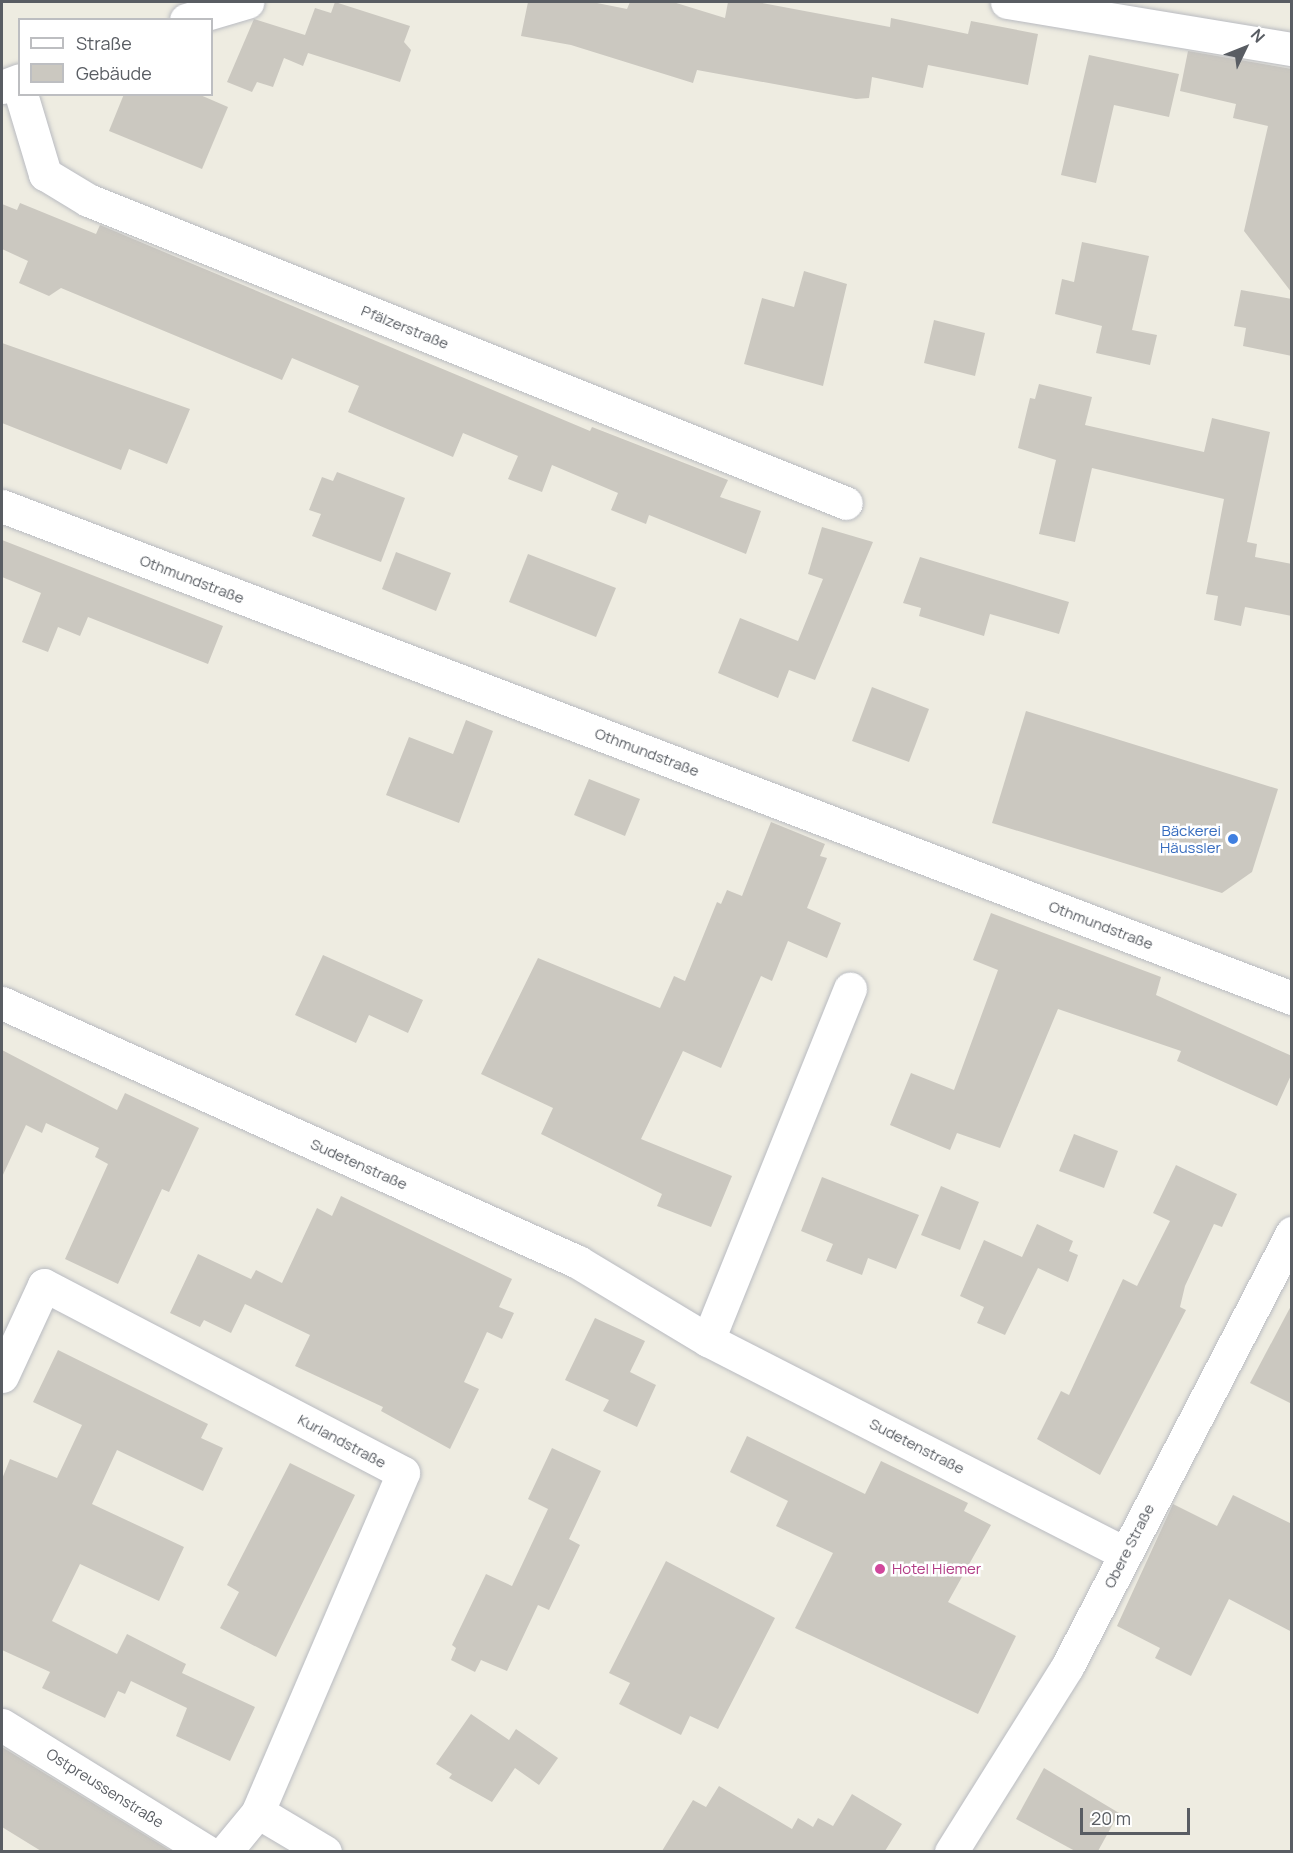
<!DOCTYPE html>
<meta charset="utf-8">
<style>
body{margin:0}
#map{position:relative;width:1293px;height:1853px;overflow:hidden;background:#eeece1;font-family:Manrope,sans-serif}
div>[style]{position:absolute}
.building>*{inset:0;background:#cbc8c0}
.roads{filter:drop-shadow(0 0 2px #b9bbc1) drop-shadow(0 0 2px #b9bbc1)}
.street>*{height:33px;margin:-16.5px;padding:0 16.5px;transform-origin:16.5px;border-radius:16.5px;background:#fff}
.secondary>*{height:33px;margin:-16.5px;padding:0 16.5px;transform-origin:16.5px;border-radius:16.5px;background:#fff}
.dots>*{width:16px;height:16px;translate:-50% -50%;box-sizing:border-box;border:3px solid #fff;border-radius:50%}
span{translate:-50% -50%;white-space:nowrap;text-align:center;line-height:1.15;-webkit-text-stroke:5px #fff;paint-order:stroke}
.street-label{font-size:15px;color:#595d63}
.shop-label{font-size:15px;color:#366cbe}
.right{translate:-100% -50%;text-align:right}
.hotel-label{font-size:15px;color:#b23c85}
.left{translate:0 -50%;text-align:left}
.frame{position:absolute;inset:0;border:3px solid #595d63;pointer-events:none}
.legend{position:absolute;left:18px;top:18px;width:195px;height:78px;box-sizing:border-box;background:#fff;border:2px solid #bdbec1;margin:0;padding:8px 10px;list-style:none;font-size:18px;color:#595d63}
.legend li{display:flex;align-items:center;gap:12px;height:30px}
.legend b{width:30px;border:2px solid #bdbec1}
.north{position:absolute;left:1215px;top:18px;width:60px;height:60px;-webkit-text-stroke:4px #fff;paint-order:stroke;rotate:47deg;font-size:16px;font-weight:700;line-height:24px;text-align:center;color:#595d63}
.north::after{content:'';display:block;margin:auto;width:21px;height:27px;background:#595d63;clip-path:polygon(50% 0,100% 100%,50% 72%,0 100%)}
.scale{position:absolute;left:1080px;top:1808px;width:110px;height:27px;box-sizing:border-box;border:3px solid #595d63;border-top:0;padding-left:8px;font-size:18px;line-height:21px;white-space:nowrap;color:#595d63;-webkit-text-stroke:4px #fff;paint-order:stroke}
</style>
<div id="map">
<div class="building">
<div style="clip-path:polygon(335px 2px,410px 26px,404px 42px,411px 50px,400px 82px,308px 53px,303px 66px,284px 58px,273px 87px,257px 82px,252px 92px,227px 82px,254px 19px,305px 35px,315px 8px,331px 13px)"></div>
<div style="clip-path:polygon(528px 2px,592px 2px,627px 9px,630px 2px,673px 2px,725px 18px,728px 2px,757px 2px,890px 27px,891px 18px,968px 34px,971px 21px,1038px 34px,1028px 85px,928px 65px,923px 88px,872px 77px,869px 98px,856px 99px,697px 70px,693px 83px,571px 45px,521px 36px)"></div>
<div style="clip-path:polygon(1188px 51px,1292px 69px,1292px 293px,1244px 231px,1268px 126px,1233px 118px,1236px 104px,1180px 91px)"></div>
<div style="clip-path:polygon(1089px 55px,1179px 74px,1169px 117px,1114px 105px,1096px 183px,1061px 175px)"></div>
<div style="clip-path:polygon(124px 94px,198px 94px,228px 107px,202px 169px,109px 131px)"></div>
<div style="clip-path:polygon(20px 203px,96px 234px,100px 225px,590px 431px,592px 427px,728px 480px,720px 497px,761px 511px,746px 554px,649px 515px,646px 524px,611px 510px,618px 493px,552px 465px,542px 492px,508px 479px,518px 456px,463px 433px,453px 457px,385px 428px,348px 412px,359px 386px,292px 358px,282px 380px,61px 288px,49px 296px,19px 283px,28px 261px,2px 249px,2px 204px,17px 210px)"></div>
<div style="clip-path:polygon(1082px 242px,1149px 256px,1132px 330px,1157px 335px,1150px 365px,1096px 353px,1102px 326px,1055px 314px,1062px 279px,1074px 282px)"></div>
<div style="clip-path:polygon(804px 271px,847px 284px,823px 386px,744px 364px,762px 298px,794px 307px)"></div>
<div style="clip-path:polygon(1241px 290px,1292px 299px,1292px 356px,1243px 346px,1246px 328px,1234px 326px)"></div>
<div style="clip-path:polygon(934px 320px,985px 333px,975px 376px,924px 363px)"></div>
<div style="clip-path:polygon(2px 343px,190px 409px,167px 464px,129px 449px,121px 470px,2px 423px)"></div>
<div style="clip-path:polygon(1039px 384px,1092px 397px,1085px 425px,1204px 452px,1212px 418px,1270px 432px,1247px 542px,1257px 544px,1255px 557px,1292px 564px,1292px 616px,1245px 607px,1241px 626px,1214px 620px,1218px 596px,1206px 594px,1224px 499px,1092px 468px,1075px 542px,1039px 534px,1056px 460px,1018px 448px,1030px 398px,1035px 399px)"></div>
<div style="clip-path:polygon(337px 472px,405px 498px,381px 562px,312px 536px,321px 514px,309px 510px,322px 477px,333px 481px)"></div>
<div style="clip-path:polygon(822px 527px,873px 542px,815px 680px,789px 670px,778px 698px,718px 673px,740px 618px,798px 641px,823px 579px,808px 574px)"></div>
<div style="clip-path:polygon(2px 540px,223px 626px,208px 664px,88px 617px,80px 636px,58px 627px,48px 652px,22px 642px,41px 593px,2px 577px)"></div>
<div style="clip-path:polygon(396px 552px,451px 573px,436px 611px,382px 589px)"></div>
<div style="clip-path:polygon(528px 554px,616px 588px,596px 637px,509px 602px)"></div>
<div style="clip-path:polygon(920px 557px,1069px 602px,1059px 634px,990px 614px,984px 636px,919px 616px,921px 608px,903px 603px)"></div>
<div style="clip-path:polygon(872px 687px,929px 709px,909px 762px,852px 741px)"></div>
<div style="clip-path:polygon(1026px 711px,1278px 789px,1252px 872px,1222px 893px,992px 823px)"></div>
<div style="clip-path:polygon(466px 720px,493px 731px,459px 823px,386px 795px,409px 737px,453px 754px)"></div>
<div style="clip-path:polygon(589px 779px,640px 799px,625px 836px,574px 815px)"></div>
<div style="clip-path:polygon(771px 822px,825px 844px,820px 856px,827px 858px,807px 908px,841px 923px,827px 958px,788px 941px,772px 981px,761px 976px,721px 1068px,683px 1051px,641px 1139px,732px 1176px,711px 1227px,657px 1206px,662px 1194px,541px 1134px,553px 1108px,481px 1074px,538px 958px,660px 1008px,674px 976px,685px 981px,717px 902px,721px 904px,727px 890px,742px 896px)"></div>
<div style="clip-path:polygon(991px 913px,1161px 977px,1156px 995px,1292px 1056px,1292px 1073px,1277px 1106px,1177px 1061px,1181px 1051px,1058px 1009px,1000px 1148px,957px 1133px,950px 1150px,890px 1125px,911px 1073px,954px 1090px,998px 970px,973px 960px)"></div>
<div style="clip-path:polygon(323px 955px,423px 1000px,408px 1033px,369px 1015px,356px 1043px,295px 1015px)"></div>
<div style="clip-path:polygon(2px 1050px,117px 1110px,125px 1093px,199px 1128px,169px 1192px,162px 1189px,118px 1284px,65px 1259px,108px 1164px,95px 1157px,99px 1148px,46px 1123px,42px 1133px,26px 1125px,2px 1177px)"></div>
<div style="clip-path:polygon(1074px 1134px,1118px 1151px,1104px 1188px,1059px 1171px)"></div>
<div style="clip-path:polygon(1176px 1165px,1237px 1194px,1222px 1227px,1214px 1224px,1185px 1286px,1180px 1307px,1186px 1310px,1100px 1475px,1037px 1439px,1061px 1391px,1069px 1395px,1123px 1279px,1137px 1286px,1170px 1221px,1153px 1213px)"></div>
<div style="clip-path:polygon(822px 1177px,919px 1215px,896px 1269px,868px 1258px,862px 1275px,826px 1261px,833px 1244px,801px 1231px)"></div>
<div style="clip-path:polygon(941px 1186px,979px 1202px,960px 1250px,921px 1235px)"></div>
<div style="clip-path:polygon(341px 1196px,512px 1279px,499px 1307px,514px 1313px,502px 1339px,487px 1332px,464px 1382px,479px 1389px,450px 1449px,381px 1411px,383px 1407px,295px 1366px,310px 1335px,245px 1304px,231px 1333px,204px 1320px,200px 1327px,170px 1313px,198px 1254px,251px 1279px,256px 1270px,282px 1283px,317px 1208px,332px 1216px)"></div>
<div style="clip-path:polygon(1037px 1224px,1073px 1241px,1069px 1251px,1078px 1255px,1068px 1282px,1038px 1268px,1005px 1335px,977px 1323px,984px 1307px,960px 1296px,984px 1240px,1022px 1257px)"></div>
<div style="clip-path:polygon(1292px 1304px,1292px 1404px,1250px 1383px)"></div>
<div style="clip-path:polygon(595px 1318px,645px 1341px,630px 1372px,656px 1385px,637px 1427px,603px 1411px,609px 1400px,565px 1380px)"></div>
<div style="clip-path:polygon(58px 1350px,208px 1424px,201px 1438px,223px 1448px,203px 1491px,117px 1450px,92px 1504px,184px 1547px,159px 1601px,80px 1564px,52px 1621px,117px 1654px,127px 1634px,186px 1664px,182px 1673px,255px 1707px,230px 1761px,176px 1736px,187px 1708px,131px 1681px,125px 1694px,118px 1691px,105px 1718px,42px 1688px,50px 1672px,2px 1650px,2px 1479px,10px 1459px,57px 1478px,82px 1425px,33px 1402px)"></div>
<div style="clip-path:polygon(747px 1436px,865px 1494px,881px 1461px,968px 1503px,964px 1511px,991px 1525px,948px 1602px,1016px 1636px,978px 1714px,795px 1628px,833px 1553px,776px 1526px,788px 1501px,730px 1472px)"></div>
<div style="clip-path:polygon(552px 1448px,601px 1471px,569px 1539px,580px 1545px,549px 1610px,538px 1605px,507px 1671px,481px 1660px,475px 1672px,451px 1660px,456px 1648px,452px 1645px,486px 1574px,512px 1586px,548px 1509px,528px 1499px)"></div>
<div style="clip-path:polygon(290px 1463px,355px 1495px,276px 1657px,220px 1628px,239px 1592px,227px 1585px)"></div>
<div style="clip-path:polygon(1233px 1495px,1292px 1524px,1292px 1632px,1229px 1599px,1191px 1676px,1155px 1658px,1160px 1648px,1117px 1626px,1173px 1504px,1217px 1526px)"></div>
<div style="clip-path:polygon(666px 1561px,775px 1618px,718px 1729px,690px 1716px,681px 1735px,619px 1704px,630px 1683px,609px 1673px)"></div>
<div style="clip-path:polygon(471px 1714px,509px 1740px,516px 1729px,558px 1758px,539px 1785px,515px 1768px,492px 1802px,449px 1778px,452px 1774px,436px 1764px)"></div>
<div style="clip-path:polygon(2px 1747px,171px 1851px,41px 1851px,2px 1827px)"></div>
<div style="clip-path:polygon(1044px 1768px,1119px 1813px,1098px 1851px,1075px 1851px,1016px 1819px)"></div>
<div style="clip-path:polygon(719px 1786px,792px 1829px,798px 1818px,813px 1827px,818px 1818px,833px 1826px,852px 1794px,902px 1824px,885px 1851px,662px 1851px,693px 1800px,706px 1807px)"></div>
</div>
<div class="roads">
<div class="street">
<div style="left:21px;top:94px;width:84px;rotate:73.3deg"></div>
<div style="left:45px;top:174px;width:50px;rotate:31.2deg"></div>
<div style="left:88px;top:200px;width:816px;rotate:21.79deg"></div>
<div style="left:2px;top:506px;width:1381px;rotate:20.88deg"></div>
<div style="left:2px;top:1003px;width:632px;rotate:24.21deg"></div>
<div style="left:578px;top:1262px;width:152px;rotate:31deg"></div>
<div style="left:708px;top:1340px;width:468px;rotate:27.1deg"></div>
<div style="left:708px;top:1340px;width:379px;rotate:-68deg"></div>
<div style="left:2px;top:1376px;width:100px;rotate:-65.2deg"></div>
<div style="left:44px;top:1285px;width:405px;rotate:27.6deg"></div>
<div style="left:403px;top:1473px;width:369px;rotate:113.2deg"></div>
<div style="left:2px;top:1725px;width:242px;rotate:31.7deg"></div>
<div style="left:225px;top:1852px;width:52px;rotate:-50.5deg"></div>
<div style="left:258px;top:1812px;width:78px;rotate:30.8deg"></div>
</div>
<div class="secondary">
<div style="left:1007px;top:2px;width:289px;rotate:9.4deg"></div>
<div style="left:186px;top:20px;width:64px;rotate:-16.4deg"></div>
<div style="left:2px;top:87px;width:19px;rotate:-21deg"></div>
<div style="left:951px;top:1852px;width:218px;rotate:-57.9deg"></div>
<div style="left:1067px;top:1667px;width:489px;rotate:-62.6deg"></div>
</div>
</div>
<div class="dots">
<div style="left:1233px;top:839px;background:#3f7fe0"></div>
<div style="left:880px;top:1569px;background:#d1479c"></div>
</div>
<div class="street-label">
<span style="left:405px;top:327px;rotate:22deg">Pfälzerstraße</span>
<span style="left:192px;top:579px;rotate:21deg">Othmundstraße</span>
<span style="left:647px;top:752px;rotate:21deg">Othmundstraße</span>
<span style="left:1101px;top:925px;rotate:21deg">Othmundstraße</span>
<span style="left:359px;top:1164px;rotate:24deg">Sudetenstraße</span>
<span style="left:342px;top:1441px;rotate:28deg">Kurlandstraße</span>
<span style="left:917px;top:1446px;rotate:27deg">Sudetenstraße</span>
<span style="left:1129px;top:1546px;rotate:-63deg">Obere Straße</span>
<span style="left:105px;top:1788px;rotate:32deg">Ostpreussenstraße</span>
</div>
<div class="shop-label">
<span class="right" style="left:1221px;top:839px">Bäckerei<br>Häussler</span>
</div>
<div class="hotel-label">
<span class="left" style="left:892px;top:1569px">Hotel Hiemer</span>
</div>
<div class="frame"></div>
<ul class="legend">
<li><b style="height:8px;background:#fff"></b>Straße</li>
<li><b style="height:16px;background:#cbc8c0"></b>Gebäude</li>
</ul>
<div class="north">N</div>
<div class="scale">20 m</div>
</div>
